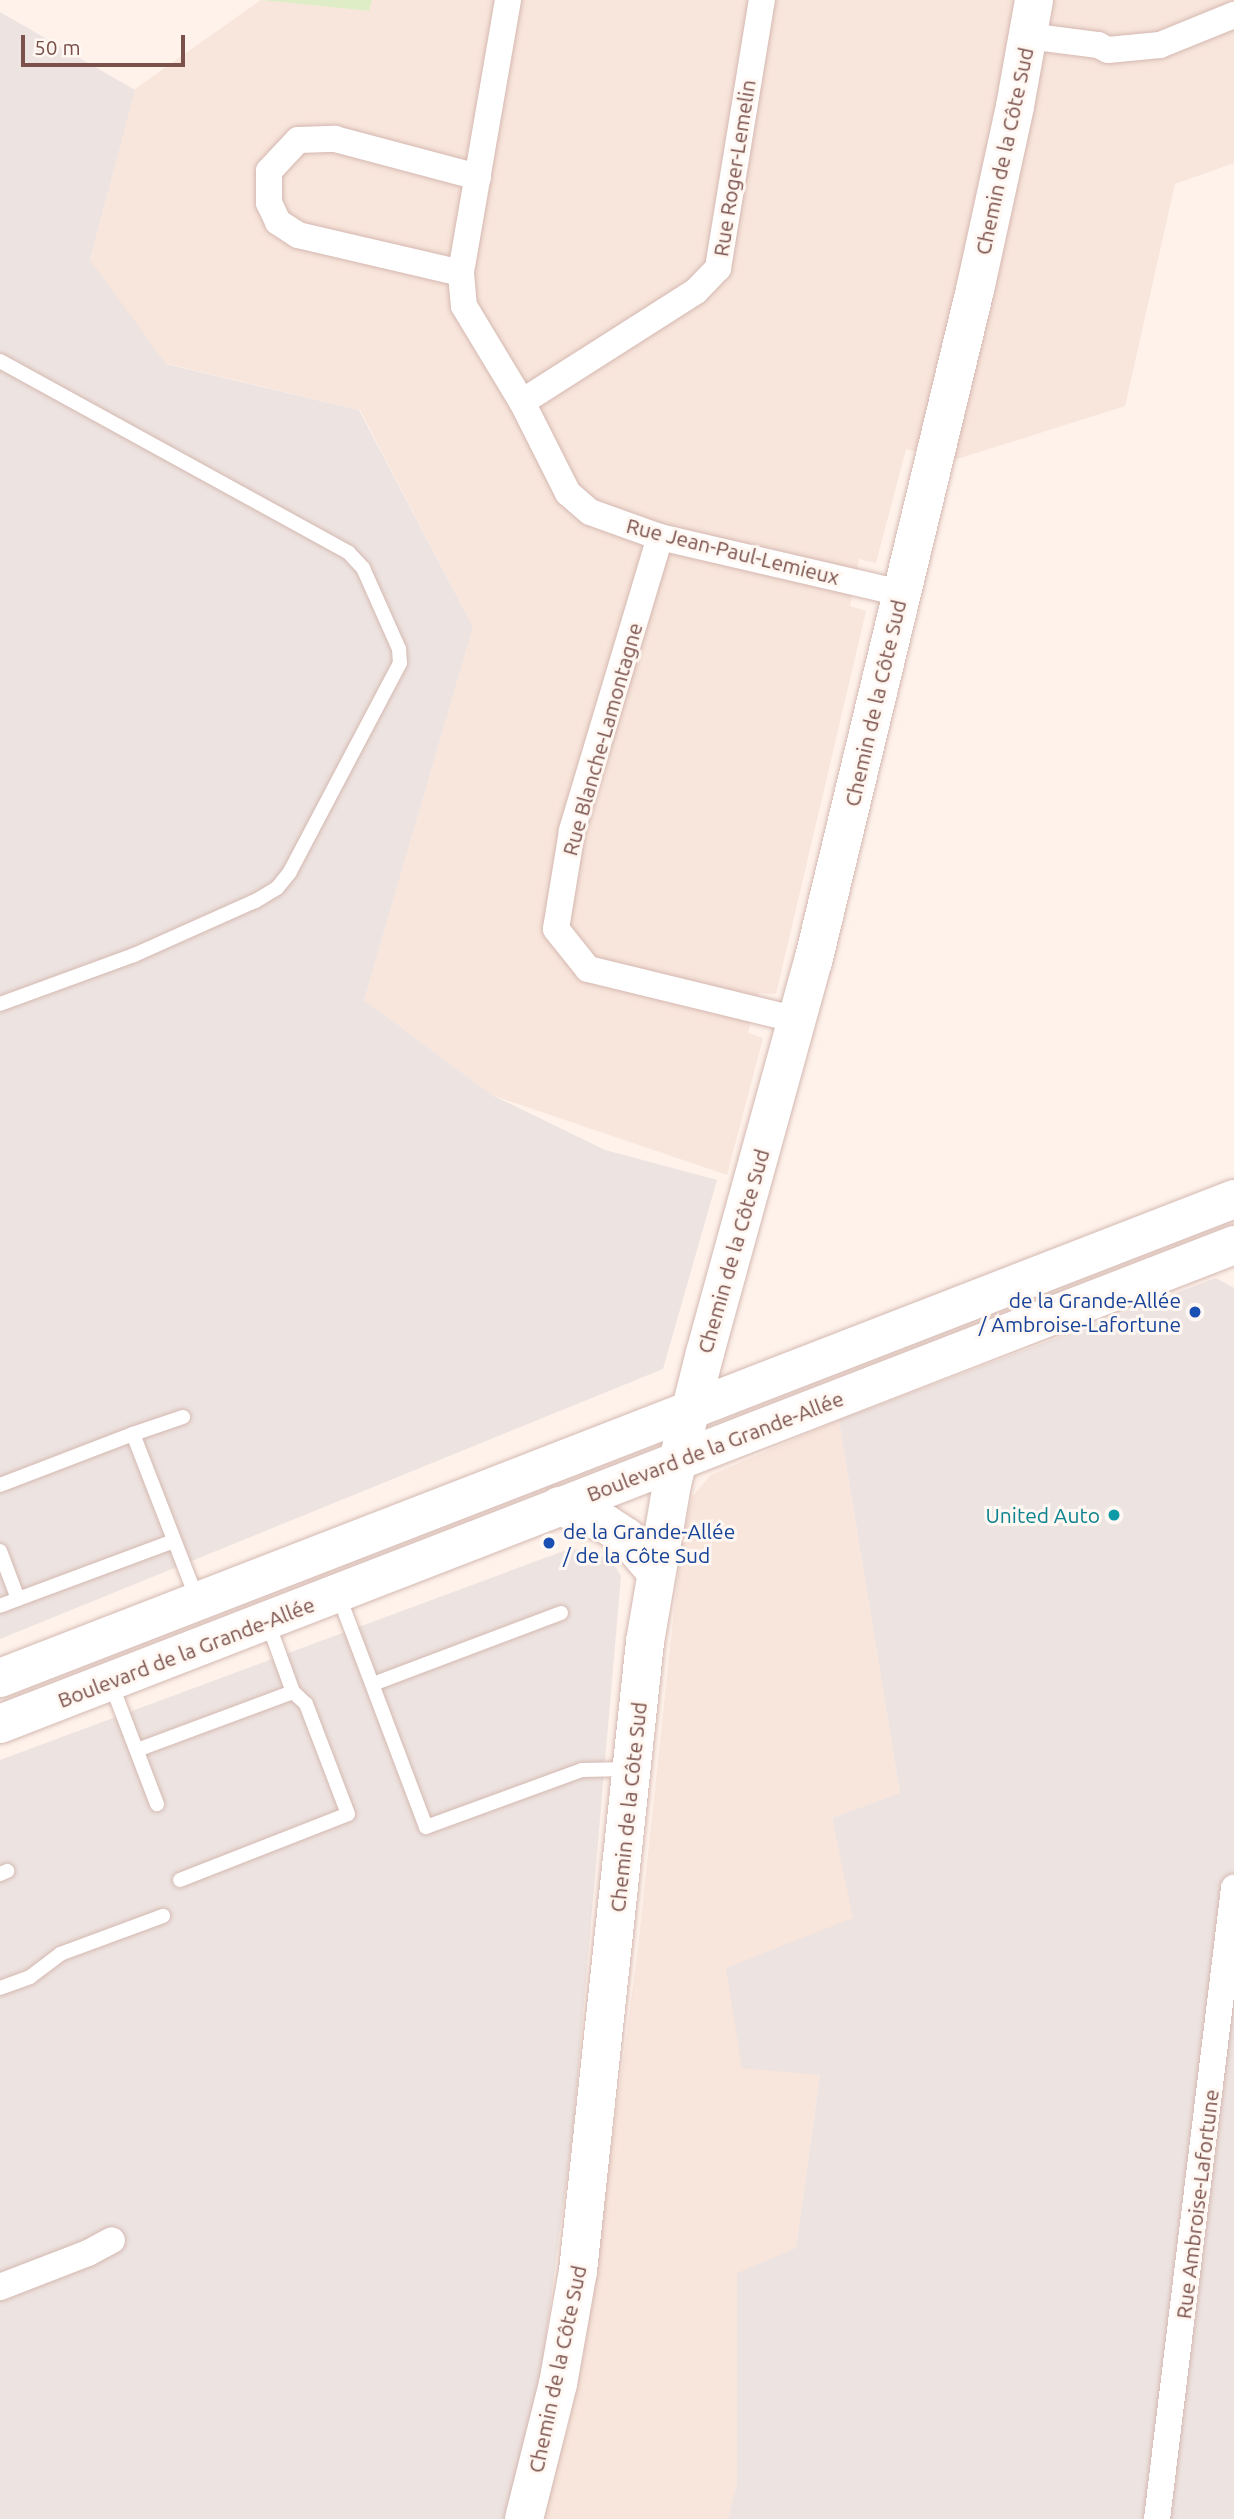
<!DOCTYPE html>
<meta charset="utf-8">
<style>
body{margin:0}
#map{position:relative;width:1234px;height:2519px;overflow:hidden;background:#fef2eb;font-family:Ubuntu,sans-serif}
div>[style]{position:absolute}
.residential>*{inset:0;background:#f8e5db}
.industrial>*{inset:0;background:#ede3e0}
.green>*{inset:0;background:#dfedc7}
.roads{filter:drop-shadow(0 0 2px #d4b8b1) drop-shadow(0 0 2px #d4b8b1)}
.lane>*{height:14px;margin:-7px;padding:0 7px;transform-origin:7px;border-radius:7px;background:#fff}
.street>*{height:26px;margin:-13px;padding:0 13px;transform-origin:13px;border-radius:13px;background:#fff}
.secondary>*{height:38px;margin:-19px;padding:0 19px;transform-origin:19px;border-radius:19px;background:#fff}
.dots>*{width:19px;height:19px;translate:-50% -50%;box-sizing:border-box;border:4px solid #fff7f2;border-radius:50%}
span{translate:-50% -50%;white-space:nowrap;text-align:center;line-height:1.15;-webkit-text-stroke:6px #fff7f2;paint-order:stroke}
.street-label{font-size:21px;color:#7b514b}
.transit-label{font-size:21px;color:#164399}
.right{translate:-100% -50%;text-align:right}
.left{translate:0 -50%;text-align:left}
.culture-label{font-size:21px;color:#0d838f}
.scale{position:absolute;left:21px;top:35px;width:164px;height:32px;box-sizing:border-box;border:4px solid #7b514b;border-top:0;padding-left:9px;font-size:21px;line-height:24px;white-space:nowrap;color:#7b514b;-webkit-text-stroke:5px #fff7f2;paint-order:stroke}
</style>
<div id="map">
<div class="residential">
<div style="clip-path:polygon(261px 0,369px 11px,372px 0,1234px 0,1234px 163px,1175px 184px,1125px 406px,951px 461px,906px 449px,876px 563px,859px 559px,850px 606px,866px 611px,776px 994px,759px 993px,748px 1033px,763px 1038px,727px 1175px,492px 1095px,364px 1000px,473px 627px,360px 410px,164px 363px,90px 261px,135px 89px)"></div>
<div style="clip-path:polygon(839px 1420px,900px 1793px,832px 1818px,854px 1918px,820px 2074px,796px 2248px,728px 2519px,538px 2519px,553px 2465px,568px 2429px,594px 2278px,638px 1948px,681px 1546px,692px 1497px,711px 1475px)"></div>
</div>
<div class="industrial">
<div style="clip-path:polygon(0 12px,135px 90px,90px 260px,166px 364px,359px 410px,473px 627px,364px 1000px,492px 1095px,605px 1150px,717px 1180px,663px 1369px,0 1639px)"></div>
<div style="clip-path:polygon(1216px 1278px,1234px 1288px,1234px 2519px,728px 2519px,737px 2483px,737px 2273px,796px 2248px,820px 2075px,742px 2068px,726px 1968px,853px 1918px,832px 1818px,900px 1793px,839px 1420px)"></div>
<div style="clip-path:polygon(569px 1549px,593px 1551px,613px 1563px,621px 1576px,573px 2130px,540px 2383px,506px 2519px,0 2519px,0 1760px)"></div>
</div>
<div class="green">
<div style="clip-path:polygon(261px 0,372px 0,369px 11px)"></div>
</div>
<div class="roads">
<div class="lane">
<div style="left:0;top:361px;width:398px;rotate:28.8deg"></div>
<div style="left:349px;top:553px;width:21px;rotate:47deg"></div>
<div style="left:363px;top:568px;width:89px;rotate:66deg"></div>
<div style="left:399px;top:649px;width:14px;rotate:86deg"></div>
<div style="left:400px;top:663px;width:236px;rotate:117.8deg"></div>
<div style="left:290px;top:872px;width:21px;rotate:129deg"></div>
<div style="left:277px;top:888px;width:26px;rotate:149deg"></div>
<div style="left:255px;top:901px;width:133px;rotate:155.9deg"></div>
<div style="left:134px;top:955px;width:143px;rotate:159.9deg"></div>
<div style="left:133px;top:1434px;width:53px;rotate:-18.8deg"></div>
<div style="left:0;top:1485px;width:142px;rotate:-21deg"></div>
<div style="left:133px;top:1434px;width:177px;rotate:68.8deg"></div>
<div style="left:0;top:1551px;width:51px;rotate:69.4deg"></div>
<div style="left:18px;top:1599px;width:19px;rotate:159deg"></div>
<div style="left:338px;top:1594px;width:249px;rotate:69.3deg"></div>
<div style="left:426px;top:1827px;width:166px;rotate:-20.1deg"></div>
<div style="left:582px;top:1770px;width:47px;rotate:-1.2deg"></div>
<div style="left:18px;top:1599px;width:166px;rotate:-20.4deg"></div>
<div style="left:110px;top:1681px;width:132px;rotate:69.1deg"></div>
<div style="left:373px;top:1684px;width:201px;rotate:-20.7deg"></div>
<div style="left:137px;top:1750px;width:166px;rotate:-20.4deg"></div>
<div style="left:293px;top:1692px;width:77px;rotate:-109.9deg"></div>
<div style="left:0;top:1874px;width:8px;rotate:-23deg"></div>
<div style="left:180px;top:1880px;width:180px;rotate:-21.4deg"></div>
<div style="left:348px;top:1814px;width:118px;rotate:-110.9deg"></div>
<div style="left:306px;top:1704px;width:18px;rotate:-137deg"></div>
<div style="left:0;top:1988px;width:32px;rotate:-20deg"></div>
<div style="left:30px;top:1977px;width:38px;rotate:-37deg"></div>
<div style="left:60px;top:1954px;width:110px;rotate:-20.3deg"></div>
</div>
<div class="street">
<div style="left:508px;top:0;width:277px;rotate:99.8deg"></div>
<div style="left:461px;top:273px;width:33px;rotate:85deg"></div>
<div style="left:464px;top:306px;width:112px;rotate:58.9deg"></div>
<div style="left:522px;top:402px;width:102px;rotate:63.2deg"></div>
<div style="left:568px;top:493px;width:29px;rotate:41deg"></div>
<div style="left:590px;top:512px;width:74px;rotate:19.7deg"></div>
<div style="left:660px;top:537px;width:247px;rotate:13.1deg"></div>
<div style="left:1028px;top:36px;width:71px;rotate:7.3deg"></div>
<div style="left:1098px;top:45px;width:11px;rotate:27deg"></div>
<div style="left:1108px;top:50px;width:52px;rotate:-5.5deg"></div>
<div style="left:1160px;top:45px;width:80px;rotate:-22.1deg"></div>
<div style="left:461px;top:273px;width:167px;rotate:-166.9deg"></div>
<div style="left:298px;top:235px;width:24px;rotate:-147deg"></div>
<div style="left:278px;top:222px;width:21px;rotate:-115deg"></div>
<div style="left:269px;top:203px;width:32px;rotate:-90deg"></div>
<div style="left:269px;top:171px;width:42px;rotate:-46.9deg"></div>
<div style="left:298px;top:140px;width:37px;rotate:-2deg"></div>
<div style="left:335px;top:139px;width:148px;rotate:14.9deg"></div>
<div style="left:522px;top:402px;width:206px;rotate:-32.5deg"></div>
<div style="left:696px;top:291px;width:32px;rotate:-46deg"></div>
<div style="left:718px;top:268px;width:272px;rotate:-80.7deg"></div>
<div style="left:660px;top:537px;width:307px;rotate:106.7deg"></div>
<div style="left:572px;top:831px;width:99px;rotate:99.3deg"></div>
<div style="left:556px;top:929px;width:51px;rotate:51.3deg"></div>
<div style="left:588px;top:969px;width:216px;rotate:13.7deg"></div>
<div style="left:0;top:2287px;width:94px;rotate:-21.1deg"></div>
<div style="left:88px;top:2253px;width:27px;rotate:-28deg"></div>
<div style="left:1157px;top:2519px;width:636px;rotate:-83.04deg"></div>
</div>
<div class="secondary">
<div style="left:559px;top:1506px;width:50px;rotate:21deg"></div>
<div style="left:606px;top:1524px;width:24px;rotate:33deg"></div>
<div style="left:626px;top:1537px;width:45px;rotate:49.5deg"></div>
<div style="left:0;top:1678px;width:1324px;rotate:-21.21deg"></div>
<div style="left:0;top:1724px;width:1324px;rotate:-21.21deg"></div>
<div style="left:524px;top:2519px;width:139px;rotate:-75.9deg"></div>
<div style="left:558px;top:2384px;width:115px;rotate:-80deg"></div>
<div style="left:578px;top:2271px;width:633px;rotate:-83.92deg"></div>
<div style="left:645px;top:1642px;width:160px;rotate:-80.3deg"></div>
<div style="left:672px;top:1484px;width:135px;rotate:-75.9deg"></div>
<div style="left:705px;top:1353px;width:406px;rotate:-74.6deg"></div>
<div style="left:813px;top:962px;width:691px;rotate:-76.45deg"></div>
<div style="left:975px;top:290px;width:188px;rotate:-77.7deg"></div>
<div style="left:1015px;top:106px;width:108px;rotate:-79.8deg"></div>
</div>
</div>
<div class="dots">
<div style="left:1195px;top:1312px;background:#1a4fb4"></div>
<div style="left:1114px;top:1515px;background:#0f9aa8"></div>
<div style="left:549px;top:1543px;background:#1a4fb4"></div>
</div>
<div class="street-label">
<span style="left:1004px;top:151px;rotate:-78deg">Chemin de la Côte Sud</span>
<span style="left:734px;top:168px;rotate:-81deg">Rue Roger-Lemelin</span>
<span style="left:733px;top:551px;rotate:14deg">Rue Jean-Paul-Lemieux</span>
<span style="left:875px;top:703px;rotate:-77deg">Chemin de la Côte Sud</span>
<span style="left:602px;top:739px;rotate:-74deg">Rue Blanche-Lamontagne</span>
<span style="left:733px;top:1251px;rotate:-74deg">Chemin de la Côte Sud</span>
<span style="left:715px;top:1446px;rotate:-21deg">Boulevard de la Grande-Allée</span>
<span style="left:186px;top:1652px;rotate:-21deg">Boulevard de la Grande-Allée</span>
<span style="left:628px;top:1807px;rotate:-84deg">Chemin de la Côte Sud</span>
<span style="left:1197px;top:2204px;rotate:-83deg">Rue Ambroise-Lafortune</span>
<span style="left:557px;top:2369px;rotate:-78deg">Chemin de la Côte Sud</span>
</div>
<div class="transit-label">
<span class="right" style="left:1181px;top:1312px">de la Grande-Allée<br>/ Ambroise-Lafortune</span>
<span class="left" style="left:563px;top:1543px">de la Grande-Allée<br>/ de la Côte Sud</span>
</div>
<div class="culture-label">
<span class="right" style="left:1100px;top:1515px">United Auto</span>
</div>
<div class="scale">50 m</div>
</div>
